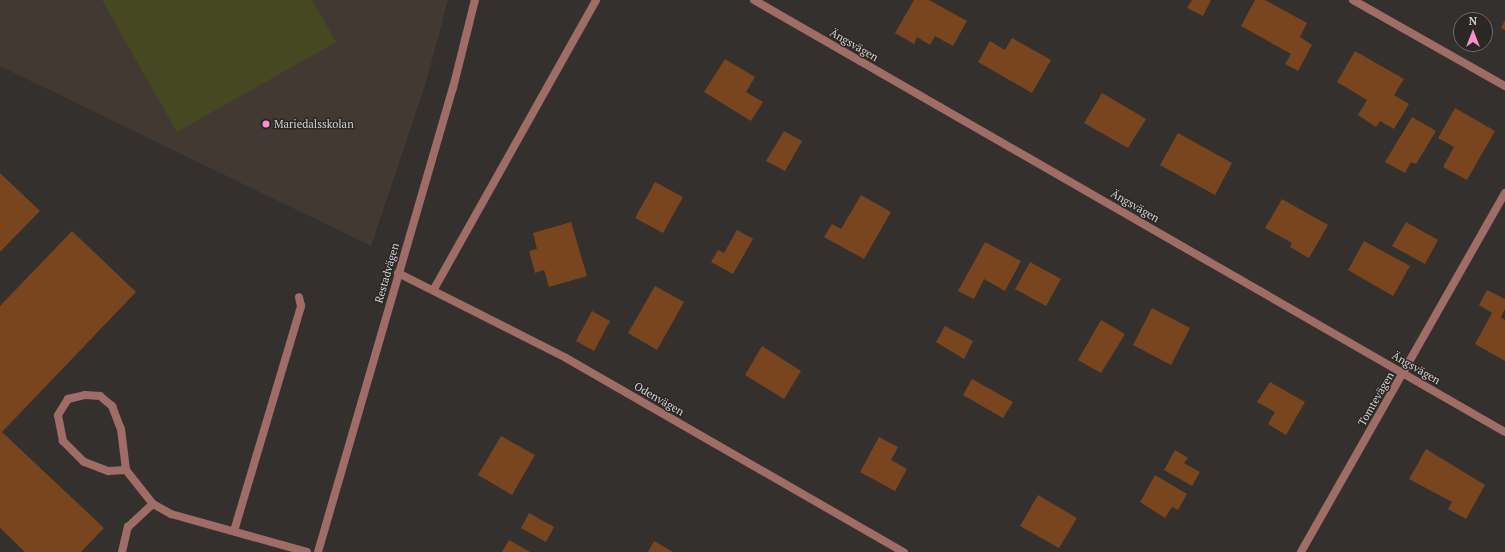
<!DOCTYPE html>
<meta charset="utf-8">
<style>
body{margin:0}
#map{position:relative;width:1505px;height:552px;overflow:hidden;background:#34302e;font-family:"PT Serif",serif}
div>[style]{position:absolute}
.built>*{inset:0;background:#423933}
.green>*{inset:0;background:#464822}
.building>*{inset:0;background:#78451e}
.service>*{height:8px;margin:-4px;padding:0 4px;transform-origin:4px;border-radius:4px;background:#a06c66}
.minor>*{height:8px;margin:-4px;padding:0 4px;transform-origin:4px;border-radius:4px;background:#a06c66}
.tertiary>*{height:8px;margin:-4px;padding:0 4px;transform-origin:4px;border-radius:4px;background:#a06c66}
.dots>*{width:11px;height:11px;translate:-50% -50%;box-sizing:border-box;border:2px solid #2a2725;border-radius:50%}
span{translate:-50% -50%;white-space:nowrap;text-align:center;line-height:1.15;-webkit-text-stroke:3px #2a2725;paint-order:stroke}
.street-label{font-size:11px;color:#d4d2d1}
.poi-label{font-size:11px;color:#d4d2d1}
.left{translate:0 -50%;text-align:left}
.north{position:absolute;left:1453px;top:12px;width:40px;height:40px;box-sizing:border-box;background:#2a2725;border:1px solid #6e6b6a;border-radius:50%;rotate:0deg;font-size:11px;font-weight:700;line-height:16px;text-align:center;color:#d4d2d1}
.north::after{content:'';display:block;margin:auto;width:14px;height:18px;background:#f990ca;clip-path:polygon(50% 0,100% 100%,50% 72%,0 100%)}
</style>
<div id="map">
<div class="built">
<div style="clip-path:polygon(0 0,448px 0,426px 82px,371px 246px,0 66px)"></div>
</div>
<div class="green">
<div style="clip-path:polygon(102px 0,312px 0,336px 42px,177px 132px)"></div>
</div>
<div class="building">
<div style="clip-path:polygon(914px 0,929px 0,967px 21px,953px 46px,935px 36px,930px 45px,917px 37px,914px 44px,895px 33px)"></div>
<div style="clip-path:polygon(1192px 0,1211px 0,1203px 16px,1187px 8px)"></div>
<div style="clip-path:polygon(1255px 0,1265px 0,1307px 23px,1300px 37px,1312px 45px,1298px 71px,1285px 64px,1291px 54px,1241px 26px)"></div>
<div style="clip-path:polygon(1505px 20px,1505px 30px,1501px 28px)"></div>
<div style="clip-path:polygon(1012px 38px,1051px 60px,1032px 93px,978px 62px,990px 41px,1005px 50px)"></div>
<div style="clip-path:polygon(1355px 51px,1404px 79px,1394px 95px,1409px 104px,1394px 129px,1380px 121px,1376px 127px,1358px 115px,1367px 100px,1337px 82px)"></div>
<div style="clip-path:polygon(725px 59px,755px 77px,746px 92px,763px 102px,751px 121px,704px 92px)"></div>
<div style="clip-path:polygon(1102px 93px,1146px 119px,1128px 148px,1084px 123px)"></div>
<div style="clip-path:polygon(1455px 108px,1495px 131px,1467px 180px,1443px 167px,1454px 147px,1438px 138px)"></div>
<div style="clip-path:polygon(1412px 117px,1436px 131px,1416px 164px,1411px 162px,1405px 173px,1385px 162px)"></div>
<div style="clip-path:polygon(784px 131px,802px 141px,785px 171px,766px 161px)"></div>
<div style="clip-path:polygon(1178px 133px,1232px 163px,1215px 195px,1160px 165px)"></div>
<div style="clip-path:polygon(0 173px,40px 211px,0 252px)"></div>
<div style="clip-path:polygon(655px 182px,683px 197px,663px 233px,635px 218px)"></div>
<div style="clip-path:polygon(861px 195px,891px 212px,864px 259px,824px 237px,832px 224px,841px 229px)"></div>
<div style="clip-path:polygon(1282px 199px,1328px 225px,1309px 258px,1290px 247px,1292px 243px,1265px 228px)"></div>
<div style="clip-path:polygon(571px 222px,587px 276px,549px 287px,544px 270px,535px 273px,529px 251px,537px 249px,533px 233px)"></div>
<div style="clip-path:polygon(1406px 222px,1438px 240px,1425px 264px,1392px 246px)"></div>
<div style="clip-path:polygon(737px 230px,753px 239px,733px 274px,711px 262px,718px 250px,724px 253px)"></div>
<div style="clip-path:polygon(72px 231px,136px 292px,2px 432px,104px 528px,81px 552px,25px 552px,0 528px,0 306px)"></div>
<div style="clip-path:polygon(1364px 241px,1410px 266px,1393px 296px,1348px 270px)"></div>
<div style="clip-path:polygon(985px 242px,1021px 261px,1005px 291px,984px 279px,974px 299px,958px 291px)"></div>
<div style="clip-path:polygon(1030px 262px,1061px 279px,1046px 306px,1015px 289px)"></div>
<div style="clip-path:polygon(655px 286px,684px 302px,657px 350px,628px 333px)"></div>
<div style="clip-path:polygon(1487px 290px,1505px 299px,1505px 309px,1501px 317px,1505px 320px,1505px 361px,1475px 344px,1492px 313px,1479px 305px)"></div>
<div style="clip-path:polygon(1152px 308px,1190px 328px,1171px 365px,1133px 345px)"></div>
<div style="clip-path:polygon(592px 311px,610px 321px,594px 351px,576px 341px)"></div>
<div style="clip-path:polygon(1101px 320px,1125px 334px,1101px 373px,1078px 360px)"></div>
<div style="clip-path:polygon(945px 326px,973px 341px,964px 359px,936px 342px)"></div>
<div style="clip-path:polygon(762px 346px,801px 371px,784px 399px,745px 375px)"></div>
<div style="clip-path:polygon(972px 379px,1013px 402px,1003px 418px,963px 395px)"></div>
<div style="clip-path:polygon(1270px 382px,1305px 402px,1286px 435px,1268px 424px,1275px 412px,1257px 402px)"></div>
<div style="clip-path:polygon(501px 436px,535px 455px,512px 495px,478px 475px)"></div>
<div style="clip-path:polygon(879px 437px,898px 447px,891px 460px,907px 469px,895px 491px,860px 472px)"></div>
<div style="clip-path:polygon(1426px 449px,1485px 485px,1466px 519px,1448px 509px,1452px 502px,1409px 479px)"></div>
<div style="clip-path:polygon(1175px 450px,1188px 458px,1184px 463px,1200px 472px,1192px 486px,1164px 470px)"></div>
<div style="clip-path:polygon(1155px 475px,1187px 494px,1178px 510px,1172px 507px,1165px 518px,1140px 502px)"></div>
<div style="clip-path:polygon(1038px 495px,1077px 518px,1059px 548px,1020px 526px)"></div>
<div style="clip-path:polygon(529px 513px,554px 527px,546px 542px,521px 528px)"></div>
<div style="clip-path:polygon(509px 540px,530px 552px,502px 552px)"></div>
<div style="clip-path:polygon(654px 541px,673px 552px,648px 552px)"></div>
</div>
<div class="service">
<div style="left:434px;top:289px;width:331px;rotate:-60.7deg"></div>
<div style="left:126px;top:470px;width:18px;rotate:177deg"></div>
<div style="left:108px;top:471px;width:26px;rotate:-159deg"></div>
<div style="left:84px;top:462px;width:30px;rotate:-135deg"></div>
<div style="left:63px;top:441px;width:26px;rotate:-101deg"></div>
<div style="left:58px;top:415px;width:19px;rotate:-58deg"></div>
<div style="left:68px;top:399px;width:17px;rotate:-13deg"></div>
<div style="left:85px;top:395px;width:15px;rotate:4deg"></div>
<div style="left:100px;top:396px;width:16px;rotate:40deg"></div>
<div style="left:112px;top:406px;width:25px;rotate:69deg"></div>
<div style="left:121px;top:429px;width:41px;rotate:83deg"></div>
<div style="left:126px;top:470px;width:43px;rotate:51.5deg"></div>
<div style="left:153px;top:504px;width:21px;rotate:29deg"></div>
<div style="left:171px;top:514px;width:141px;rotate:15.6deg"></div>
<div style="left:234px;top:531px;width:235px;rotate:-73.4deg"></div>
<div style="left:301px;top:306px;width:9px;rotate:-103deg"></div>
<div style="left:122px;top:552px;width:26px;rotate:-77deg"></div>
<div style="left:128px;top:527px;width:34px;rotate:-43deg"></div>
</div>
<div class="minor">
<div style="left:754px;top:0;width:866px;rotate:29.91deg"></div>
<div style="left:1353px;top:0;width:175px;rotate:29.5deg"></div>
<div style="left:398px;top:273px;width:188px;rotate:26.8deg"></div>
<div style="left:566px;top:358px;width:390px;rotate:29.9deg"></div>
<div style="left:1301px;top:552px;width:413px;rotate:-60.4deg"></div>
</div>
<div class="tertiary">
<div style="left:318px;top:552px;width:483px;rotate:-73.8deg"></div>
<div style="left:453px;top:88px;width:91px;rotate:-76deg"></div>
</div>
<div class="dots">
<div style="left:266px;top:124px;background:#f990ca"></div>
</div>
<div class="street-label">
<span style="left:854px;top:45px;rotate:30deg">Ängsvägen</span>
<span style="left:1135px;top:206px;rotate:30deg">Ängsvägen</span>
<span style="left:387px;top:273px;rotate:-74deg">Restadvägen</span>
<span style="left:1416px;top:368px;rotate:30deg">Ängsvägen</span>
<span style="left:659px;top:399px;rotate:30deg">Odenvägen</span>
<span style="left:1376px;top:399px;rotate:-60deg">Tomtevägen</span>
</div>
<div class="poi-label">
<span class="left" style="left:274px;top:124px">Mariedalsskolan</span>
</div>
<div class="north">N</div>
</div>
